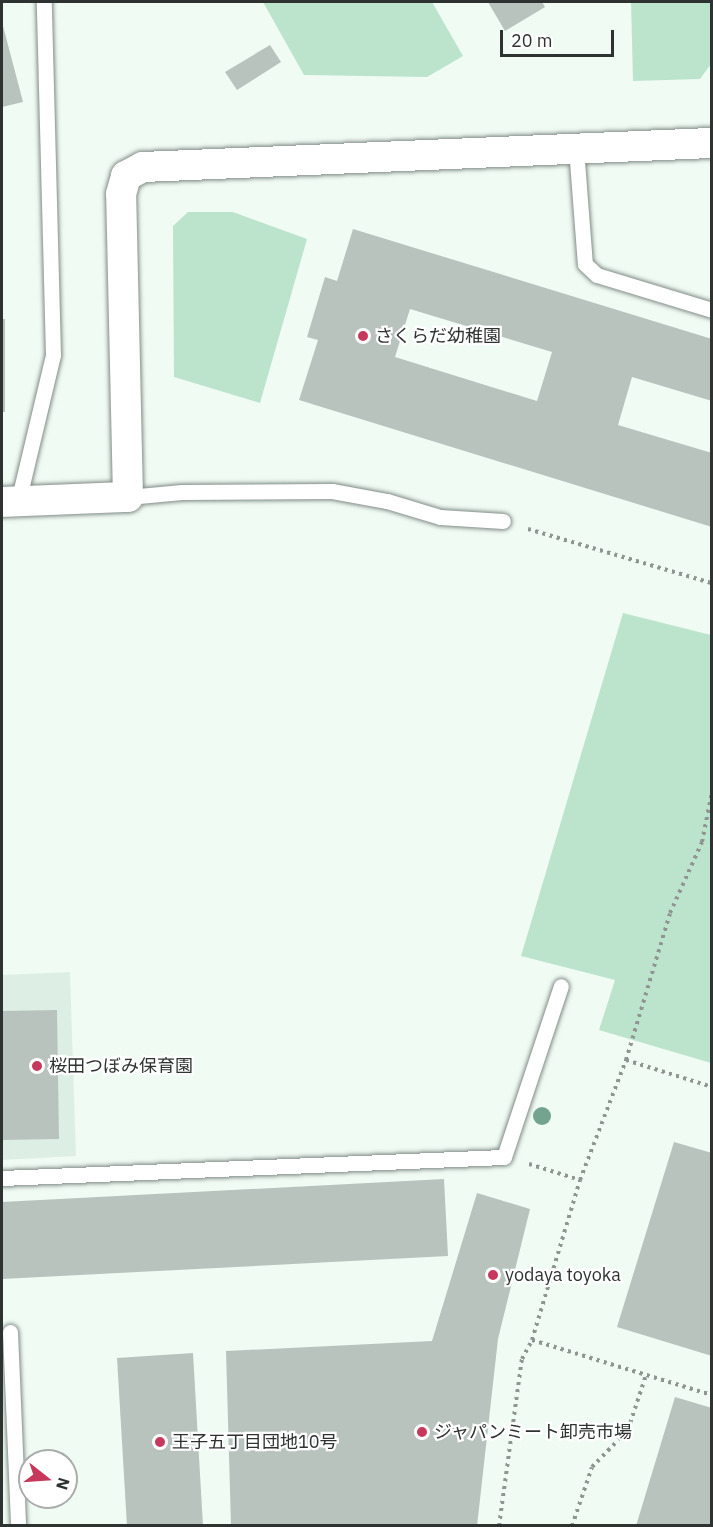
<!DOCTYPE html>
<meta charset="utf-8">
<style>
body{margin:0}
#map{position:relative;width:713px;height:1527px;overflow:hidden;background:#f0fbf4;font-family:"IBM Plex Sans","Noto Sans JP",sans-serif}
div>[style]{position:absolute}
.built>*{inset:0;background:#ddefe4}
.green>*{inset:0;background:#bce4cd}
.building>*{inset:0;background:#b9c3bd}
.path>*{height:4px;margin-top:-2px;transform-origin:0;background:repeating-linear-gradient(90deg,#8f9692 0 3px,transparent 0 7.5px)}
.roads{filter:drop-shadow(0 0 2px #828c86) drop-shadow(0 0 2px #828c86)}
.lane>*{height:15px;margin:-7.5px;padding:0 7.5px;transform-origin:7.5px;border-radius:7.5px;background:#fff}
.street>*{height:30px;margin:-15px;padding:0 15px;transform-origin:15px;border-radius:15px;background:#fff}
.trees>*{width:18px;height:18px;margin:-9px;border-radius:50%;background:#74a48f}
.dots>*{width:16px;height:16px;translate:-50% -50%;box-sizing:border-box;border:3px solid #fff;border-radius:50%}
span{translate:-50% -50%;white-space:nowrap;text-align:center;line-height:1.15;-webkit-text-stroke:4.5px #fff;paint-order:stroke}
.poi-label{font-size:18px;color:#2e3230}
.left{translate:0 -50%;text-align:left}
.frame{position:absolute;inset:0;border:3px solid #2e3230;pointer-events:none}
.north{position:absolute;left:18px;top:1449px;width:60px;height:60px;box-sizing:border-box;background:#fff;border:2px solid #abadac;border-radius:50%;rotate:107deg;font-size:16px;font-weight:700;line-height:24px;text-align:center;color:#2e3230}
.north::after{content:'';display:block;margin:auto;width:21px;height:27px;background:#c7385d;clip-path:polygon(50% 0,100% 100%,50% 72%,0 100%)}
.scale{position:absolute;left:500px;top:30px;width:114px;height:27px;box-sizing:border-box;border:3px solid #2e3230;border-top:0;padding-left:8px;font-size:18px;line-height:21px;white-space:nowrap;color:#2e3230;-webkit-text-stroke:4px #fff;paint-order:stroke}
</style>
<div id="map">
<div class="built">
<div style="clip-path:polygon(70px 972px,76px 1156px,2px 1160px,2px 975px)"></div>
</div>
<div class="green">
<div style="clip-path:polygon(263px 2px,432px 2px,463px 56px,427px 77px,304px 75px)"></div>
<div style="clip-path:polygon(631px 2px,711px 2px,711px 64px,700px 79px,633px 81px)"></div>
<div style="clip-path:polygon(188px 212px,233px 212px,307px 239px,260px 403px,174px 377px,173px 226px)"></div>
<div style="clip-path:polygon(623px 613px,711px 635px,711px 1063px,599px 1030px,615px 980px,521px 956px)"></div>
</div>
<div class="building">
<div style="clip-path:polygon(488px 2px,542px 2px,545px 7px,505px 31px)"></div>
<div style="clip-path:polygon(2px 22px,23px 102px,2px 107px)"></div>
<div style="clip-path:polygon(270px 45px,281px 62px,237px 90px,225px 72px)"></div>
<div style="clip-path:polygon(evenodd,353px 229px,712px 339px,712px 401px,632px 377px,618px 425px,712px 453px,712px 527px,299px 400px,318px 340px,307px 337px,325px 277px,337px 281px,353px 229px,410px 309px,552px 352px,537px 401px,395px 357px,410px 309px)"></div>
<div style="clip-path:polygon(2px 319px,5px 319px,5px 412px,2px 412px)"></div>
<div style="clip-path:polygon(57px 1010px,59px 1139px,2px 1140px,2px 1011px)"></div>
<div style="clip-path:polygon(674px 1142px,712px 1153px,712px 1356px,617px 1327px)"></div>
<div style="clip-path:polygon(444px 1179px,448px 1256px,2px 1279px,2px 1202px)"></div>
<div style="clip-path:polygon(477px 1193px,530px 1209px,498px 1339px,477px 1526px,231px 1526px,226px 1351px,432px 1341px)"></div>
<div style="clip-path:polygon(193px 1353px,203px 1526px,127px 1526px,117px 1358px)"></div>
<div style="clip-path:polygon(675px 1397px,712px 1408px,712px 1526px,636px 1526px)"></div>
</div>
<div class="path">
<div style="left:528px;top:529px;width:192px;rotate:16.4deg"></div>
<div style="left:626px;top:1060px;width:90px;rotate:17.4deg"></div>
<div style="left:529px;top:1164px;width:53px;rotate:17.4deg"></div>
<div style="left:532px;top:1340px;width:188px;rotate:17deg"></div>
<div style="left:499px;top:1526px;width:169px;rotate:-82.2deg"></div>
<div style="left:522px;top:1359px;width:21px;rotate:-62deg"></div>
<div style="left:532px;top:1340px;width:167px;rotate:-73.3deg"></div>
<div style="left:580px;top:1180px;width:129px;rotate:-69deg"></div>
<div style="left:626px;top:1060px;width:153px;rotate:-73.3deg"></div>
<div style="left:670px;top:913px;width:78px;rotate:-65.7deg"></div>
<div style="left:702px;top:842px;width:51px;rotate:-78.7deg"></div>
<div style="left:572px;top:1526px;width:62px;rotate:-71.3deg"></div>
<div style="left:592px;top:1467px;width:52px;rotate:-45.8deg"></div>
<div style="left:628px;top:1430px;width:58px;rotate:-71.9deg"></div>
</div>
<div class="roads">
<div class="lane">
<div style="left:576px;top:148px;width:116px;rotate:85.6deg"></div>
<div style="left:585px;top:264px;width:16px;rotate:43deg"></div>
<div style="left:597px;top:275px;width:120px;rotate:16.9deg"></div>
<div style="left:128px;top:497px;width:54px;rotate:-5.3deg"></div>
<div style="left:182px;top:492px;width:150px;rotate:-0.4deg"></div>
<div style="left:332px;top:491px;width:56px;rotate:10.3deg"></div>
<div style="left:387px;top:501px;width:55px;rotate:16.8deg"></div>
<div style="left:440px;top:517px;width:63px;rotate:3.6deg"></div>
<div style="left:18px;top:502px;width:151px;rotate:-76.6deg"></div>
<div style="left:53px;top:355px;width:353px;rotate:-91.5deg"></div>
<div style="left:2px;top:1178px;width:502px;rotate:-2.4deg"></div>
<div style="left:504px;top:1157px;width:180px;rotate:-71.6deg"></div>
<div style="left:10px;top:1332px;width:194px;rotate:87.6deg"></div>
</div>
<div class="street">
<div style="left:2px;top:502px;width:126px;rotate:-2.3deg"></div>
<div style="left:128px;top:497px;width:303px;rotate:-91.3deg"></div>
<div style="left:121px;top:194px;width:19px;rotate:-74deg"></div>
<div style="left:126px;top:176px;width:19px;rotate:-28deg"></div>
<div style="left:143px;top:167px;width:570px;rotate:-2.42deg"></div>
</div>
</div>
<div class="trees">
<div style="left:542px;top:1116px"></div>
</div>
<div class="dots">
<div style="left:363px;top:336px;background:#c7385d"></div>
<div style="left:37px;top:1066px;background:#c7385d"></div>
<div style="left:493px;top:1275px;background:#c7385d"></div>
<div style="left:422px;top:1432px;background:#c7385d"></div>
<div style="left:160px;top:1442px;background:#c7385d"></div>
</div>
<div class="poi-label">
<span class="left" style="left:375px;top:336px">さくらだ幼稚園</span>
<span class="left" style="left:49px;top:1066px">桜田つぼみ保育園</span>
<span class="left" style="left:505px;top:1275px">yodaya toyoka</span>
<span class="left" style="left:434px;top:1432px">ジャパンミート卸売市場</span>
<span class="left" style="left:172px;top:1442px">王子五丁目団地10号</span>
</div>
<div class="frame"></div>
<div class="north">N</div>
<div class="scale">20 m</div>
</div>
